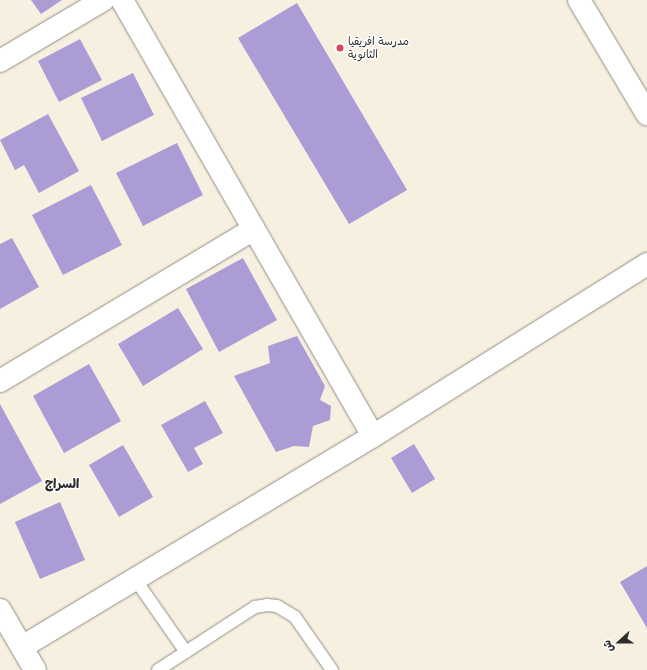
<!DOCTYPE html>
<meta charset="utf-8">
<style>
body{margin:0}
#map{position:relative;width:647px;height:670px;overflow:hidden;background:#f7f0e0;font-family:Mali,"Playpen Sans Arabic",sans-serif}
div>[style]{position:absolute}
.building>*{inset:0;background:#ab9cd6}
.roads{filter:drop-shadow(0 0 1px #918e86) drop-shadow(0 0 1px #918e86)}
.service>*{height:12px;margin:-6px;padding:0 6px;transform-origin:6px;border-radius:6px;background:#fff}
.minor>*{height:22px;margin:-11px;padding:0 11px;transform-origin:11px;border-radius:11px;background:#fff}
.dots>*{width:11px;height:11px;translate:-50% -50%;box-sizing:border-box;border:2px solid #fff;border-radius:50%}
span{translate:-50% -50%;white-space:nowrap;text-align:center;line-height:1.15;-webkit-text-stroke:3px #fff;paint-order:stroke}
.poi-label{font-size:11px;color:#2b2b2b}
.left{translate:0 -50%;text-align:left}
.quarter-label{font-size:13px;color:#2b2b2b;font-weight:700}
.north{position:absolute;left:599px;top:622px;width:40px;height:40px;-webkit-text-stroke:3px #fff;paint-order:stroke;rotate:249deg;font-size:11px;font-weight:700;line-height:16px;text-align:center;color:#2b2b2b}
.north::after{content:'';display:block;margin:auto;width:14px;height:18px;background:#2b2b2b;clip-path:polygon(50% 0,100% 100%,50% 72%,0 100%)}
</style>
<div id="map">
<div class="building">
<div style="clip-path:polygon(31px 0,62px 0,41px 14px)"></div>
<div style="clip-path:polygon(297px 3px,407px 190px,349px 224px,238px 38px)"></div>
<div style="clip-path:polygon(80px 39px,102px 80px,59px 102px,38px 61px)"></div>
<div style="clip-path:polygon(133px 73px,154px 115px,102px 141px,81px 98px)"></div>
<div style="clip-path:polygon(48px 114px,79px 171px,39px 193px,24px 165px,15px 170px,0 140px)"></div>
<div style="clip-path:polygon(177px 143px,203px 195px,143px 226px,116px 173px)"></div>
<div style="clip-path:polygon(91px 185px,122px 245px,63px 275px,32px 215px)"></div>
<div style="clip-path:polygon(12px 238px,39px 287px,0 309px,0 244px)"></div>
<div style="clip-path:polygon(243px 258px,277px 320px,219px 352px,186px 289px)"></div>
<div style="clip-path:polygon(178px 308px,203px 349px,143px 386px,118px 344px)"></div>
<div style="clip-path:polygon(297px 336px,325px 386px,320px 400px,331px 406px,330px 420px,313px 426px,309px 447px,294px 446px,276px 452px,234px 376px,270px 363px,268px 346px)"></div>
<div style="clip-path:polygon(89px 364px,121px 421px,64px 453px,33px 396px)"></div>
<div style="clip-path:polygon(205px 401px,223px 433px,194px 448px,203px 464px,188px 472px,161px 425px)"></div>
<div style="clip-path:polygon(0 404px,42px 481px,0 504px)"></div>
<div style="clip-path:polygon(414px 444px,435px 479px,412px 493px,391px 458px)"></div>
<div style="clip-path:polygon(123px 445px,153px 497px,119px 517px,89px 465px)"></div>
<div style="clip-path:polygon(60px 502px,85px 560px,40px 579px,15px 522px)"></div>
<div style="clip-path:polygon(647px 566px,647px 628px,620px 582px)"></div>
</div>
<div class="roads">
<div class="service">
<div style="left:135px;top:579px;width:89px;rotate:55.1deg"></div>
<div style="left:158px;top:670px;width:116px;rotate:-33deg"></div>
<div style="left:255px;top:607px;width:12px;rotate:-9deg"></div>
<div style="left:267px;top:605px;width:10px;rotate:6deg"></div>
<div style="left:277px;top:606px;width:21px;rotate:31deg"></div>
<div style="left:295px;top:617px;width:65px;rotate:55.1deg"></div>
</div>
<div class="minor">
<div style="left:122px;top:0;width:503px;rotate:60.07deg"></div>
<div style="left:579px;top:0;width:133px;rotate:59.2deg"></div>
<div style="left:0;top:61px;width:120px;rotate:-30.6deg"></div>
<div style="left:0;top:381px;width:296px;rotate:-30.9deg"></div>
<div style="left:0;top:610px;width:69px;rotate:59.7deg"></div>
<div style="left:22px;top:647px;width:410px;rotate:-31deg"></div>
<div style="left:373px;top:436px;width:324px;rotate:-32.1deg"></div>
</div>
</div>
<div class="dots">
<div style="left:340px;top:48px;background:#d1495b"></div>
</div>
<div class="poi-label">
<span class="left" style="left:348px;top:48px">مدرسة افريقيا<br>الثانوية</span>
</div>
<div class="quarter-label">
<span style="left:62px;top:483px">السراج</span>
</div>
<div class="north">ش</div>
</div>
